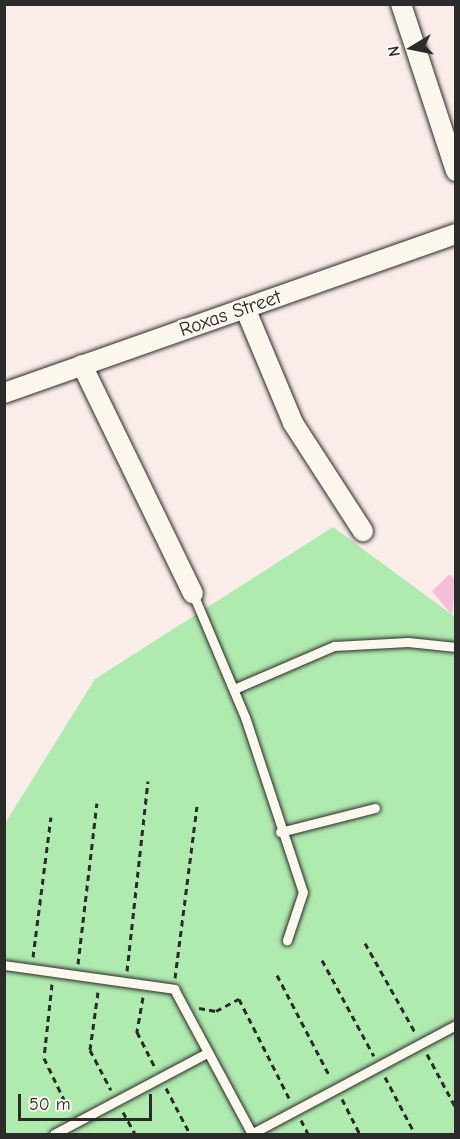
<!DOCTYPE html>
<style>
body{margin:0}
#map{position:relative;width:460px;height:1139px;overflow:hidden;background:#faece8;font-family:"Comic Neue",sans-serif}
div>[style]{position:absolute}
.green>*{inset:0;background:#afeaaf}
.building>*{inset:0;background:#f4bed8}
.path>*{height:3px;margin-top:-1.5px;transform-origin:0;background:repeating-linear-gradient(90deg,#2b2b2b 0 6px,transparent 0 10.5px)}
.roads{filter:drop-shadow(0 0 2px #2b2b2b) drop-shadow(0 0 2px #2b2b2b)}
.service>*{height:9px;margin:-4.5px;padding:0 4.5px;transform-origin:4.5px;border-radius:4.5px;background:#fbf7ec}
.minor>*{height:20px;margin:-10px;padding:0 10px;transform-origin:10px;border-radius:10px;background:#fbf7ec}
span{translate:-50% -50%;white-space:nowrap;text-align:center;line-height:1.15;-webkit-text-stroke:6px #fbf7ec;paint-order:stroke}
.street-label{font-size:20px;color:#2b2b2b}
.frame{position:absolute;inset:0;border:6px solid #2b2b2b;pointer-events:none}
.north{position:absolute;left:382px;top:18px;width:60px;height:60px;-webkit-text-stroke:4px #fbf7ec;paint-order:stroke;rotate:260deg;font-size:16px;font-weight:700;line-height:24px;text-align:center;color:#2b2b2b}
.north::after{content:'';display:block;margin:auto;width:21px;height:27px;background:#2b2b2b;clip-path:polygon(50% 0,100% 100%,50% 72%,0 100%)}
.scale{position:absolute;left:18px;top:1094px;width:134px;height:27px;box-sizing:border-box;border:3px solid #2b2b2b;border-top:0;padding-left:8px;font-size:18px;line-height:21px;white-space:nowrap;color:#2b2b2b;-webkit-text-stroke:4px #fbf7ec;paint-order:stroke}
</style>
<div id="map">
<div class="green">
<div style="clip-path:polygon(333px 527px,455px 617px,455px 1134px,5px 1134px,4px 825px,95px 679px)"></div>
</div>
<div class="building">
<div style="clip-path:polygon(450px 574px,456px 581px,452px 615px,432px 591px)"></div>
</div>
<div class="path">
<div style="left:365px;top:943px;width:102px;rotate:60.7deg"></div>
<div style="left:33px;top:957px;width:141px;rotate:-82.7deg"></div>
<div style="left:322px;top:960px;width:109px;rotate:61.6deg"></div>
<div style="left:78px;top:964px;width:162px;rotate:-83.3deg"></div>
<div style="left:127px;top:971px;width:191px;rotate:-83.7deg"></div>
<div style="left:277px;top:975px;width:115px;rotate:62.5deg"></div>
<div style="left:175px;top:978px;width:173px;rotate:-82.7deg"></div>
<div style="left:52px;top:984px;width:74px;rotate:96.2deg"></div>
<div style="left:44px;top:1058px;width:60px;rotate:64.3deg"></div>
<div style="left:98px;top:992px;width:59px;rotate:97.9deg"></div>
<div style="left:90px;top:1050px;width:45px;rotate:62.3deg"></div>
<div style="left:143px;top:997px;width:36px;rotate:100deg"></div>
<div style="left:137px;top:1032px;width:38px;rotate:63deg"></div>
<div style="left:199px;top:1008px;width:17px;rotate:10deg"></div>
<div style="left:216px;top:1011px;width:26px;rotate:-28deg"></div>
<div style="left:239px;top:999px;width:111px;rotate:63.2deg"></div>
<div style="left:427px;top:1054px;width:61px;rotate:61.8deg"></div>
<div style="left:385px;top:1077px;width:64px;rotate:62.2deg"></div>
<div style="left:166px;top:1088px;width:52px;rotate:62.4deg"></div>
<div style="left:342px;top:1099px;width:39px;rotate:63deg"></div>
<div style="left:123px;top:1112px;width:25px;rotate:61deg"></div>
<div style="left:301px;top:1120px;width:16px;rotate:63deg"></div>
</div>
<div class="roads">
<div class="service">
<div style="left:193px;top:594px;width:134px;rotate:67.1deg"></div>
<div style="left:245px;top:717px;width:184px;rotate:71.7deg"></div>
<div style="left:303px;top:892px;width:51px;rotate:108.4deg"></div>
<div style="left:234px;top:689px;width:109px;rotate:-23.3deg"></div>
<div style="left:334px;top:646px;width:74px;rotate:-3.1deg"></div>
<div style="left:408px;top:642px;width:48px;rotate:5.9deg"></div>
<div style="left:280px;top:832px;width:98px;rotate:-14.2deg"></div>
<div style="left:4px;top:965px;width:172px;rotate:8deg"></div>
<div style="left:174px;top:989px;width:165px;rotate:61.7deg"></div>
<div style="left:54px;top:1134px;width:173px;rotate:-27.9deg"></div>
<div style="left:251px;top:1134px;width:232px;rotate:-28deg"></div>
</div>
<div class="minor">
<div style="left:401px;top:4px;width:176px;rotate:71.8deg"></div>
<div style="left:245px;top:308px;width:125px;rotate:67.3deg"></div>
<div style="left:293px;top:423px;width:129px;rotate:57.1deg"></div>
<div style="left:82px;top:365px;width:254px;rotate:64.1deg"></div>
<div style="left:4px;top:393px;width:479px;rotate:-19.4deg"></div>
</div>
</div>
<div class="street-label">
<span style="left:230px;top:313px;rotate:-19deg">Roxas Street</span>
</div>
<div class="frame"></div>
<div class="north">N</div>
<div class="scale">50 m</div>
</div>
